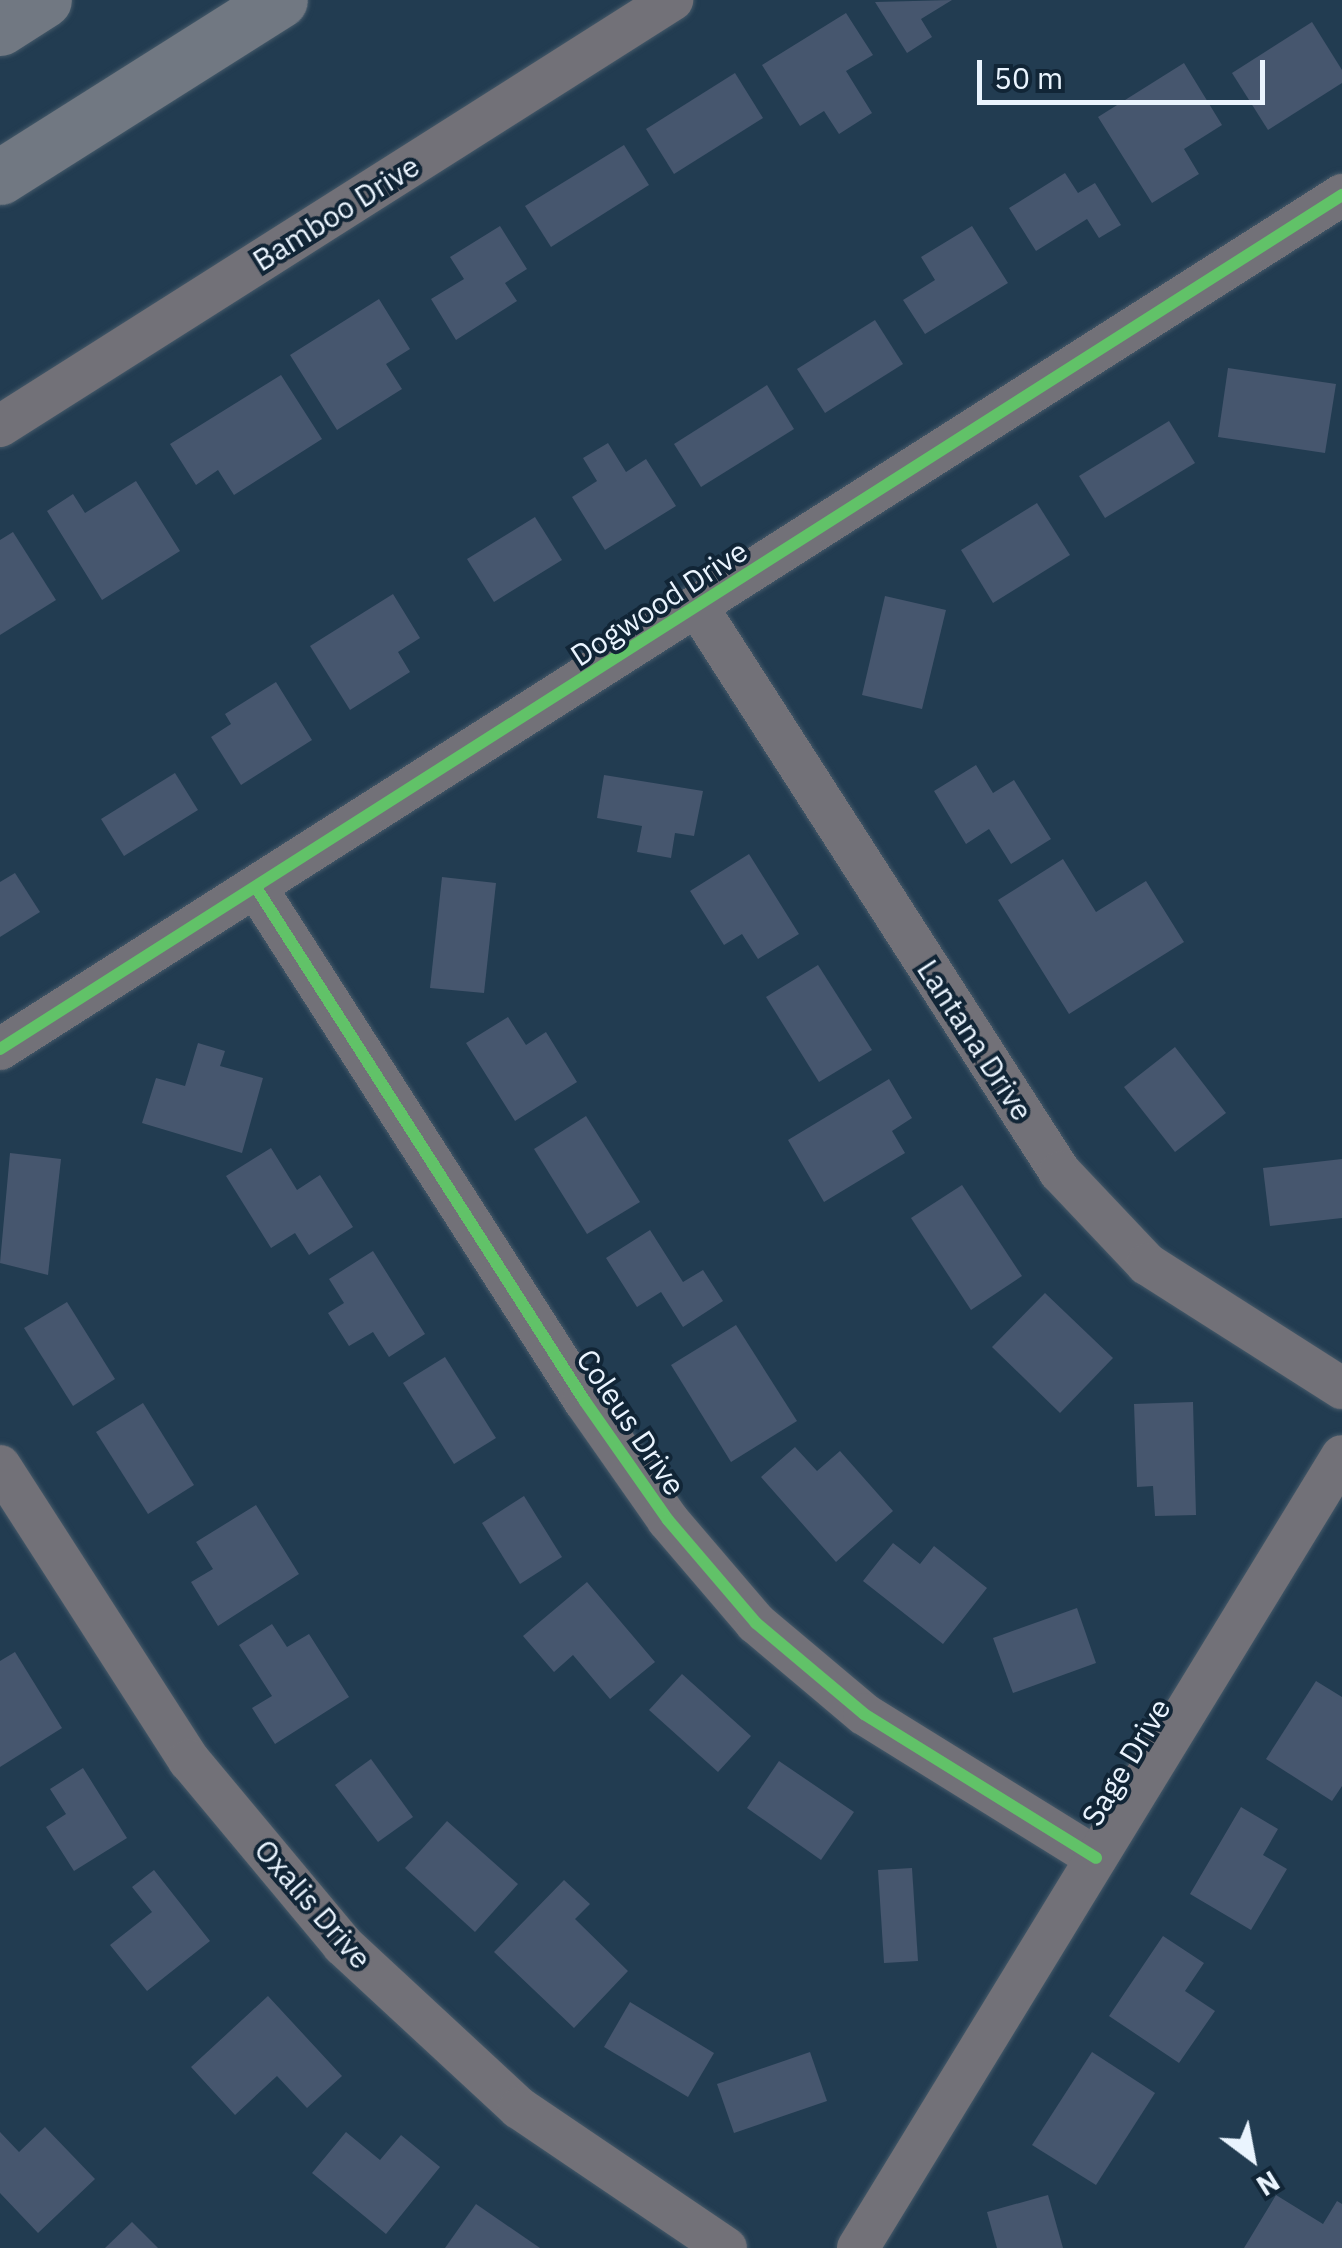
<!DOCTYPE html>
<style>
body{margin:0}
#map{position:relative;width:1342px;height:2248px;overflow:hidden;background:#223c51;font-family:"IBM Plex Sans",sans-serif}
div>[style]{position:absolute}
.building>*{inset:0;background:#46566e}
.roads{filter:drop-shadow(0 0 2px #455969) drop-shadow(0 0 2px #455969)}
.minor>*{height:42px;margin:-21px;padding:0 21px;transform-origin:21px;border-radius:21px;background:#727178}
.highway>*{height:55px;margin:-27.5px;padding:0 27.5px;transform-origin:27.5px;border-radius:27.5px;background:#717882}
.cycleway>*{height:12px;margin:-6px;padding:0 6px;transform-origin:6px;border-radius:6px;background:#61c268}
span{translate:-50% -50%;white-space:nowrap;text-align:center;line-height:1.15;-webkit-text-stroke:8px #112536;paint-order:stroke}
.street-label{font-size:30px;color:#eaf4fe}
.north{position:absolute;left:1202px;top:2108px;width:100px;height:100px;-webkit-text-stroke:8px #112536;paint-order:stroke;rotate:148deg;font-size:28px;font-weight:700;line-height:40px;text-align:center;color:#eaf4fe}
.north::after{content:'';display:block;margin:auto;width:35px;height:45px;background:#eaf4fe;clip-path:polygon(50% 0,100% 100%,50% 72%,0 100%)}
.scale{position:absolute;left:977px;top:60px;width:288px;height:45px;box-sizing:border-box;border:5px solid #eaf4fe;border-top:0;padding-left:12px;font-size:30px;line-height:35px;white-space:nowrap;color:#eaf4fe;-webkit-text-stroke:8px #112536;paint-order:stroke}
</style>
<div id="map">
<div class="building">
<div style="clip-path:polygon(952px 0,921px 19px,932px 37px,907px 53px,875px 2px)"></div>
<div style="clip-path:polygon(846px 13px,873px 55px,846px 71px,872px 113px,839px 134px,824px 111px,800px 126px,762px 65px)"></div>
<div style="clip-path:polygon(1312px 22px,1342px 70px,1342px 83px,1268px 130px,1232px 73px)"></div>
<div style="clip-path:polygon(1184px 63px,1222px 125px,1184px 149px,1199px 174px,1152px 203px,1098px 117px)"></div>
<div style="clip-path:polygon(735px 73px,763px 118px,674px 174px,646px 129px)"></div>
<div style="clip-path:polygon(624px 145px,649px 185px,551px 247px,525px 206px)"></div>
<div style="clip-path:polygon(1065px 173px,1078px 193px,1095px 183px,1121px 225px,1099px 238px,1087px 219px,1036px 251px,1009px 208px)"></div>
<div style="clip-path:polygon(500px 226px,527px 269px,505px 283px,517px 301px,456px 340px,431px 299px,464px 279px,450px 257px)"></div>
<div style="clip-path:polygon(972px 226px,1008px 283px,925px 334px,903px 300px,935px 280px,921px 257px)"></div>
<div style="clip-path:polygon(379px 299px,410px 349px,386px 364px,402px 389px,337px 430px,290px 355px)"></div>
<div style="clip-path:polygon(875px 320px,903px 364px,825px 413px,797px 369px)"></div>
<div style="clip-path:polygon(1228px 368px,1336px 384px,1325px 453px,1218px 437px)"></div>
<div style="clip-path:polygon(281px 375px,322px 439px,234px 495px,218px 470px,196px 485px,170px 444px)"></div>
<div style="clip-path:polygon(767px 385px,794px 429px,701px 487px,674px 444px)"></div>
<div style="clip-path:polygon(1169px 421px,1195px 463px,1105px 518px,1079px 476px)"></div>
<div style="clip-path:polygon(608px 443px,626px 472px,646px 459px,676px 506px,605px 550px,572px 497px,597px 481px,583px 458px)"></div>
<div style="clip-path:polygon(136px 481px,180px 551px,102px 600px,47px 511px,73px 494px,85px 513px)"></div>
<div style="clip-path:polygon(1037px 503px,1070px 555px,993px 603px,961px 550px)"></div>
<div style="clip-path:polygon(535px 517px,562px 560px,494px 602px,467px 559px)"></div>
<div style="clip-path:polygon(13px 532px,56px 600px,0 635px,0 540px)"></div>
<div style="clip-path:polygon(393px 594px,420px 638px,398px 652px,410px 672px,350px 710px,310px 646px)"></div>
<div style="clip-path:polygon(885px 596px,946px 610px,922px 709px,862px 695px)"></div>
<div style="clip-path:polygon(276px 682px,312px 740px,241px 785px,211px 737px,231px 724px,225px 714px)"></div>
<div style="clip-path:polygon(976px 765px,993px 793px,1014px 780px,1051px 839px,1011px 864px,989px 829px,966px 844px,934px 791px)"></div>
<div style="clip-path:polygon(175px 773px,198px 810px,124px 856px,101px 819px)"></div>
<div style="clip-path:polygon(604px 775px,703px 791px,694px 836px,675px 833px,671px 858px,637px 852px,642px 826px,597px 818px)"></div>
<div style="clip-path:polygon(749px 854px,799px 934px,758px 959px,742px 934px,724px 945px,690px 891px)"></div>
<div style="clip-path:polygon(1063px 859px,1096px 912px,1146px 881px,1184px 942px,1069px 1014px,998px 900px)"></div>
<div style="clip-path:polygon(15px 873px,40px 912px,0 937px,0 882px)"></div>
<div style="clip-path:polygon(442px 877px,496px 883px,484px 993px,430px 988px)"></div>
<div style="clip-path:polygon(818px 965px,872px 1050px,819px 1082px,766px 997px)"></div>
<div style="clip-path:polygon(508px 1017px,526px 1045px,546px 1032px,577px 1082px,515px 1121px,466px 1043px)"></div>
<div style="clip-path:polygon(198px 1043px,225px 1051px,220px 1066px,263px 1078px,242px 1153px,142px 1123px,156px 1078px,185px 1086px)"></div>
<div style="clip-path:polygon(1175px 1047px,1226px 1113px,1175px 1152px,1124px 1087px)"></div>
<div style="clip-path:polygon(889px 1079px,912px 1118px,892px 1131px,905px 1153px,824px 1202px,788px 1140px)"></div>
<div style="clip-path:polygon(586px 1116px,640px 1202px,587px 1234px,534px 1149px)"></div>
<div style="clip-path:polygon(271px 1148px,297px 1190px,320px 1175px,353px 1227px,309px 1255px,295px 1233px,271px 1248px,226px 1176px)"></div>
<div style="clip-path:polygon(10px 1153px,61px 1159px,48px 1275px,0 1263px)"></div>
<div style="clip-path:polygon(1342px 1159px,1342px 1218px,1270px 1226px,1263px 1168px)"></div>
<div style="clip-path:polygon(962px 1185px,1022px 1276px,971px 1310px,911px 1218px)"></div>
<div style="clip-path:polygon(650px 1230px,683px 1282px,703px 1270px,723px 1301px,683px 1327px,661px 1292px,637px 1307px,606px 1258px)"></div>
<div style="clip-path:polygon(373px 1251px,425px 1334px,389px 1357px,373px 1332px,349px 1346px,328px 1313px,344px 1303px,329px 1279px)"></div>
<div style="clip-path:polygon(1045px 1293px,1113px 1358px,1060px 1413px,992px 1347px)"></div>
<div style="clip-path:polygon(67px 1302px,115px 1379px,73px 1406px,24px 1328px)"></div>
<div style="clip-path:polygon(736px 1325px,797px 1421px,731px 1462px,671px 1365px)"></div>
<div style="clip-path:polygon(445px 1357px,496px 1438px,454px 1464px,403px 1383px)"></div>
<div style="clip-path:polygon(1193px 1402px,1196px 1515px,1155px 1516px,1153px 1486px,1137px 1487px,1134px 1404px)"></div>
<div style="clip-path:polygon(143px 1403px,194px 1485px,148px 1514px,96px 1432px)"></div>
<div style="clip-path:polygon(795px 1447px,817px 1471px,840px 1451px,893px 1511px,836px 1562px,761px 1477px)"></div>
<div style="clip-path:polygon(524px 1496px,562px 1557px,520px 1584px,482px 1523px)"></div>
<div style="clip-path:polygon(256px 1505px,299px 1574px,218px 1626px,191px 1582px,213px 1569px,196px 1542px)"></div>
<div style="clip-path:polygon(893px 1543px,920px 1564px,934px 1546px,987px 1588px,943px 1644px,863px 1581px)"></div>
<div style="clip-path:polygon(587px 1582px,655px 1662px,610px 1699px,573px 1655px,554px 1672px,523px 1636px)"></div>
<div style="clip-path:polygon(1077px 1608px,1096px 1663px,1013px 1693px,993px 1638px)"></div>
<div style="clip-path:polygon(272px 1624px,287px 1647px,309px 1634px,349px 1697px,275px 1744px,252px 1708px,272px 1696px,239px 1645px)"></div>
<div style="clip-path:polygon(15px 1652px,62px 1728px,0 1767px,0 1661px)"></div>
<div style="clip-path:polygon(682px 1674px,751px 1736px,718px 1772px,649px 1710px)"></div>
<div style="clip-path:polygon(1316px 1681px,1342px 1697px,1342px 1786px,1332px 1801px,1266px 1759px)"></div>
<div style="clip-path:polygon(371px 1759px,413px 1817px,378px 1842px,335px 1785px)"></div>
<div style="clip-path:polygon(779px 1761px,854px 1812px,821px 1860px,747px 1808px)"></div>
<div style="clip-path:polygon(83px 1768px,127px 1838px,74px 1871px,46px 1827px,66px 1814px,50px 1789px)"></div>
<div style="clip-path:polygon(1241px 1807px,1278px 1829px,1263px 1855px,1287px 1869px,1251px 1930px,1190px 1894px)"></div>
<div style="clip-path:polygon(447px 1821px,518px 1884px,475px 1932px,405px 1868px)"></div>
<div style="clip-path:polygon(912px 1868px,918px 1961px,884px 1963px,878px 1870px)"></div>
<div style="clip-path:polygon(154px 1870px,210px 1941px,147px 1991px,110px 1945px,152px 1912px,132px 1887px)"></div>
<div style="clip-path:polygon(564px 1880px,590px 1904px,575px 1919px,628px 1971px,574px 2028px,494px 1952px)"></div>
<div style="clip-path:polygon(1163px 1936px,1204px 1963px,1185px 1991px,1215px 2011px,1179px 2063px,1109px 2016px)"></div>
<div style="clip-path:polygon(268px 1996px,342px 2076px,307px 2108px,277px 2076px,235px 2115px,191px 2067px)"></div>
<div style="clip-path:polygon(630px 2002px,714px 2053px,688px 2097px,604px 2047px)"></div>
<div style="clip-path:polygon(810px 2052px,827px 2101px,734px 2133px,717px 2084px)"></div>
<div style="clip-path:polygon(1092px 2052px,1155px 2093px,1096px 2185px,1032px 2145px)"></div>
<div style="clip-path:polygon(45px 2127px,95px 2179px,38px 2233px,0 2193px,0 2132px,19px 2152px)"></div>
<div style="clip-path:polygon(346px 2132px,380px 2160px,401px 2135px,440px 2167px,386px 2234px,312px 2173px)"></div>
<div style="clip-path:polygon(1048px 2195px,1063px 2248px,997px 2248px,987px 2212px)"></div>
<div style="clip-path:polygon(1276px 2195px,1323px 2224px,1337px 2201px,1342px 2204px,1342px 2248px,1244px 2248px)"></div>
<div style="clip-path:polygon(476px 2204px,540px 2248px,445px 2248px)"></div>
<div style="clip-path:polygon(132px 2222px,158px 2248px,105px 2248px)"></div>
</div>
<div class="roads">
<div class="minor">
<div style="left:0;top:426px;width:796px;rotate:-32.37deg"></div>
<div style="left:698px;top:608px;width:670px;rotate:57.31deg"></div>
<div style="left:1060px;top:1172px;width:127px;rotate:46.6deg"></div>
<div style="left:1147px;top:1264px;width:231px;rotate:32.5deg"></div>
<div style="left:257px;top:889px;width:607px;rotate:57.38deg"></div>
<div style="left:584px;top:1400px;width:146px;rotate:55deg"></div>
<div style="left:668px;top:1520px;width:135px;rotate:49.5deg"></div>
<div style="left:756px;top:1623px;width:141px;rotate:40.1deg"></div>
<div style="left:864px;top:1714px;width:273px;rotate:31.8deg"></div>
<div style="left:0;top:1049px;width:1591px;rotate:-32.47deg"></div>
<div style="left:0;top:1466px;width:350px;rotate:57.3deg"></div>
<div style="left:189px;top:1760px;width:241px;rotate:50.2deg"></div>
<div style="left:343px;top:1945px;width:240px;rotate:42.8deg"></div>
<div style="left:519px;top:2108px;width:250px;rotate:34.1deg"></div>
<div style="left:858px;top:2248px;width:928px;rotate:-58.57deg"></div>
</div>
<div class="highway">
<div style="left:0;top:28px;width:52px;rotate:-32.5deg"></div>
<div style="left:0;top:177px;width:331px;rotate:-32.3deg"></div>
</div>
</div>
<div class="cycleway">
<div style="left:257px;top:889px;width:607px;rotate:57.38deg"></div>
<div style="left:584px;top:1400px;width:146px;rotate:55deg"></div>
<div style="left:668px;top:1520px;width:135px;rotate:49.5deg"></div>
<div style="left:756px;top:1623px;width:141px;rotate:40.1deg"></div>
<div style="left:864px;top:1714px;width:273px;rotate:31.8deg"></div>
<div style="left:0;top:1049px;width:1591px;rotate:-32.47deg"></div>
</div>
<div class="street-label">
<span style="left:336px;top:213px;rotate:-32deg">Bamboo Drive</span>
<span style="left:659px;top:603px;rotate:-33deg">Dogwood Drive</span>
<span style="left:975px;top:1040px;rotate:57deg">Lantana Drive</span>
<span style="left:631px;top:1422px;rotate:56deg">Coleus Drive</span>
<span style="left:1126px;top:1762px;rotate:-59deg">Sage Drive</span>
<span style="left:313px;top:1904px;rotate:49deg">Oxalis Drive</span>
</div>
<div class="north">N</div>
<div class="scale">50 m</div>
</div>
